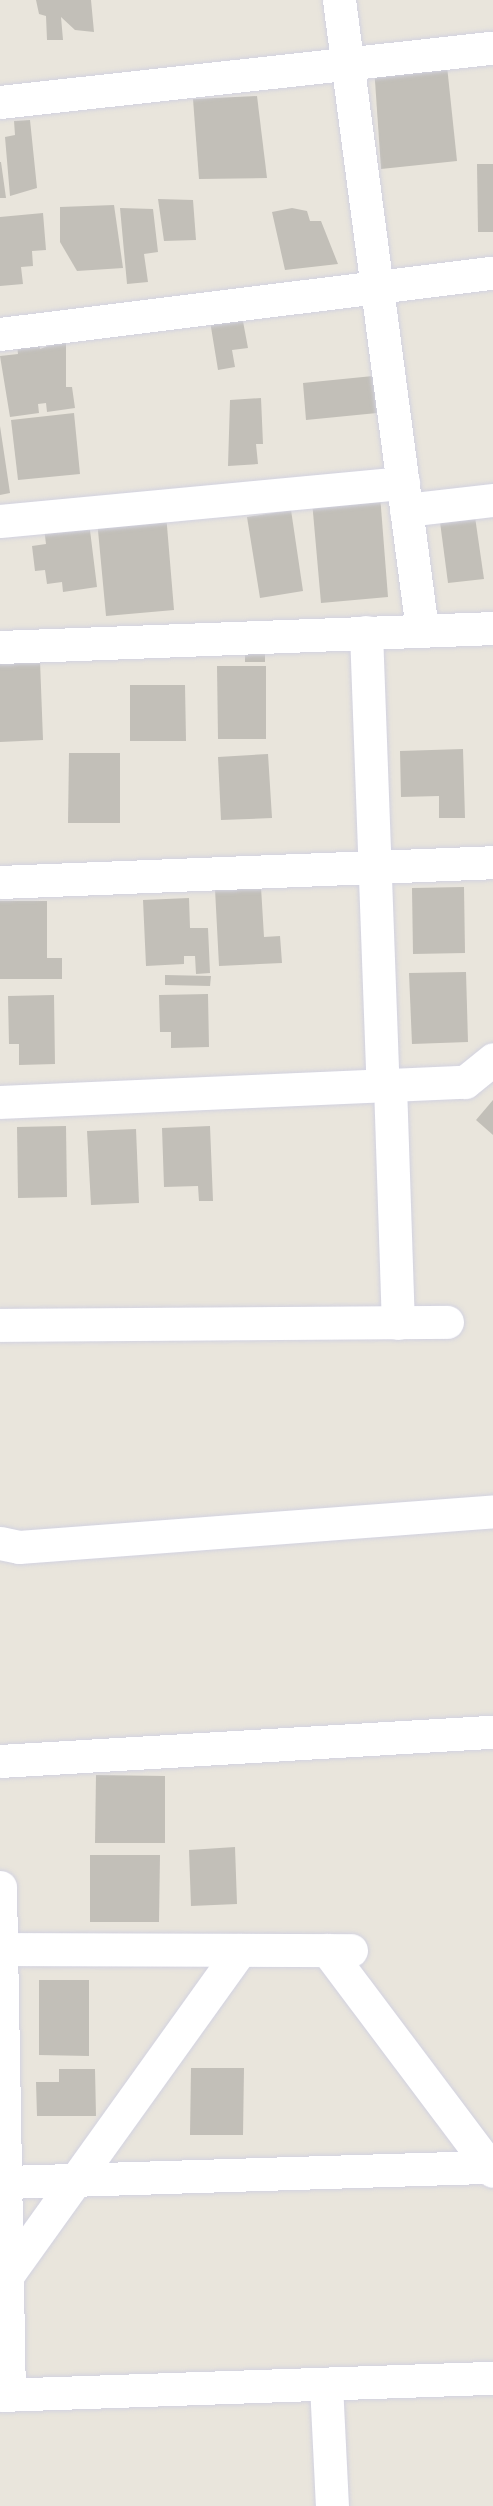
<!DOCTYPE html>
<style>
body{margin:0}
#map{position:relative;width:493px;height:2506px;overflow:hidden;background:#e9e5dc;font-family:"Fira Sans",sans-serif}
div>[style]{position:absolute}
.building>*{inset:0;background:#c2bfb8}
.roads{filter:drop-shadow(0 0 2px #d2d2e0) drop-shadow(0 0 2px #d2d2e0)}
.minor>*{height:33px;margin:-16.5px;padding:0 16.5px;transform-origin:16.5px;border-radius:16.5px;background:#fff}
span{translate:-50% -50%;white-space:nowrap;text-align:center;line-height:1.15;-webkit-text-stroke:5px #fff;paint-order:stroke}
</style>
<div id="map">
<div class="building">
<div style="clip-path:polygon(36px 0,91px 0,94px 32px,75px 30px,61px 17px,63px 40px,47px 40px,46px 16px,39px 14px)"></div>
<div style="clip-path:polygon(374px 66px,447px 66px,457px 161px,381px 169px)"></div>
<div style="clip-path:polygon(257px 96px,267px 178px,199px 179px,193px 99px)"></div>
<div style="clip-path:polygon(30px 120px,37px 188px,10px 196px,5px 137px,15px 135px,14px 121px)"></div>
<div style="clip-path:polygon(0 162px,1px 162px,6px 198px,0 198px)"></div>
<div style="clip-path:polygon(477px 164px,493px 164px,493px 232px,478px 232px)"></div>
<div style="clip-path:polygon(158px 199px,193px 200px,196px 240px,164px 241px)"></div>
<div style="clip-path:polygon(114px 205px,123px 268px,77px 271px,60px 242px,60px 207px)"></div>
<div style="clip-path:polygon(120px 208px,153px 209px,158px 252px,144px 254px,148px 282px,127px 284px)"></div>
<div style="clip-path:polygon(292px 208px,307px 211px,310px 221px,321px 221px,338px 264px,285px 270px,272px 212px)"></div>
<div style="clip-path:polygon(43px 213px,46px 250px,32px 251px,33px 266px,21px 267px,23px 284px,0 286px,0 217px)"></div>
<div style="clip-path:polygon(242px 316px,248px 348px,232px 350px,235px 367px,218px 370px,210px 321px)"></div>
<div style="clip-path:polygon(66px 339px,66px 387px,72px 387px,75px 408px,47px 412px,46px 403px,38px 404px,39px 413px,10px 417px,0 356px,18px 354px,17px 345px,39px 343px,40px 349px)"></div>
<div style="clip-path:polygon(373px 376px,377px 413px,306px 420px,303px 383px)"></div>
<div style="clip-path:polygon(261px 398px,263px 444px,256px 444px,258px 464px,228px 466px,230px 400px)"></div>
<div style="clip-path:polygon(74px 413px,80px 474px,18px 480px,11px 420px)"></div>
<div style="clip-path:polygon(0 426px,10px 493px,0 495px)"></div>
<div style="clip-path:polygon(380px 495px,388px 597px,321px 603px,312px 501px)"></div>
<div style="clip-path:polygon(291px 510px,303px 591px,260px 598px,247px 517px)"></div>
<div style="clip-path:polygon(166px 514px,174px 610px,106px 616px,97px 520px)"></div>
<div style="clip-path:polygon(475px 517px,484px 579px,448px 583px,440px 522px)"></div>
<div style="clip-path:polygon(89px 522px,97px 587px,63px 592px,62px 582px,47px 584px,45px 570px,35px 571px,32px 546px,46px 544px,44px 528px)"></div>
<div style="clip-path:polygon(245px 650px,265px 650px,265px 662px,245px 662px)"></div>
<div style="clip-path:polygon(40px 661px,43px 740px,0 742px,0 663px)"></div>
<div style="clip-path:polygon(217px 666px,266px 666px,266px 739px,218px 739px)"></div>
<div style="clip-path:polygon(130px 685px,185px 685px,186px 741px,130px 741px)"></div>
<div style="clip-path:polygon(463px 749px,465px 818px,439px 818px,439px 796px,401px 797px,400px 751px)"></div>
<div style="clip-path:polygon(69px 753px,120px 753px,120px 823px,68px 823px)"></div>
<div style="clip-path:polygon(268px 754px,272px 818px,221px 820px,218px 757px)"></div>
<div style="clip-path:polygon(261px 887px,264px 937px,280px 936px,282px 963px,219px 966px,215px 889px)"></div>
<div style="clip-path:polygon(464px 887px,465px 953px,413px 954px,412px 888px)"></div>
<div style="clip-path:polygon(189px 898px,190px 928px,208px 928px,210px 973px,196px 974px,195px 956px,184px 956px,184px 964px,146px 966px,143px 900px)"></div>
<div style="clip-path:polygon(0 901px,47px 901px,47px 958px,62px 958px,62px 979px,0 979px)"></div>
<div style="clip-path:polygon(466px 972px,468px 1042px,412px 1044px,409px 973px)"></div>
<div style="clip-path:polygon(165px 975px,211px 976px,210px 986px,165px 985px)"></div>
<div style="clip-path:polygon(208px 994px,209px 1047px,171px 1048px,171px 1032px,160px 1032px,159px 995px)"></div>
<div style="clip-path:polygon(54px 995px,55px 1064px,19px 1065px,19px 1044px,9px 1044px,8px 996px)"></div>
<div style="clip-path:polygon(493px 1100px,493px 1135px,476px 1120px)"></div>
<div style="clip-path:polygon(66px 1126px,67px 1197px,18px 1198px,17px 1127px)"></div>
<div style="clip-path:polygon(210px 1126px,213px 1201px,199px 1201px,198px 1186px,164px 1187px,162px 1128px)"></div>
<div style="clip-path:polygon(136px 1129px,139px 1203px,91px 1205px,87px 1131px)"></div>
<div style="clip-path:polygon(96px 1775px,165px 1776px,165px 1843px,95px 1843px)"></div>
<div style="clip-path:polygon(235px 1847px,237px 1904px,191px 1906px,189px 1850px)"></div>
<div style="clip-path:polygon(90px 1855px,160px 1855px,159px 1922px,90px 1922px)"></div>
<div style="clip-path:polygon(39px 1980px,89px 1980px,89px 2056px,39px 2055px)"></div>
<div style="clip-path:polygon(191px 2068px,244px 2068px,243px 2135px,190px 2135px)"></div>
<div style="clip-path:polygon(59px 2069px,95px 2069px,96px 2116px,37px 2116px,36px 2082px,59px 2082px)"></div>
</div>
<div class="roads">
<div class="minor">
<div style="left:339px;top:0;width:635px;rotate:82.49deg"></div>
<div style="left:0;top:102px;width:496px;rotate:-6.3deg"></div>
<div style="left:0;top:334px;width:497px;rotate:-7.1deg"></div>
<div style="left:406px;top:510px;width:88px;rotate:-6.6deg"></div>
<div style="left:0;top:521px;width:405px;rotate:-5.4deg"></div>
<div style="left:366px;top:632px;width:454px;rotate:87.9deg"></div>
<div style="left:0;top:647px;width:493px;rotate:-2.2deg"></div>
<div style="left:0;top:882px;width:493px;rotate:-2.3deg"></div>
<div style="left:390px;top:1085px;width:238px;rotate:88.1deg"></div>
<div style="left:0;top:1102px;width:465px;rotate:-2.5deg"></div>
<div style="left:465px;top:1082px;width:36px;rotate:-39deg"></div>
<div style="left:0;top:1325px;width:447px;rotate:-0.4deg"></div>
<div style="left:0;top:1543px;width:19px;rotate:12deg"></div>
<div style="left:19px;top:1547px;width:475px;rotate:-4.3deg"></div>
<div style="left:0;top:1761px;width:494px;rotate:-3.4deg"></div>
<div style="left:0;top:1887px;width:508px;rotate:88.99deg"></div>
<div style="left:1px;top:1949px;width:350px;rotate:0.2deg"></div>
<div style="left:327px;top:1950px;width:276px;rotate:53.1deg"></div>
<div style="left:7px;top:2182px;width:483px;rotate:-1.8deg"></div>
<div style="left:9px;top:2273px;width:397px;rotate:-54.4deg"></div>
<div style="left:326px;top:2384px;width:122px;rotate:87.2deg"></div>
<div style="left:0;top:2395px;width:493px;rotate:-2deg"></div>
</div>
</div>
</div>
